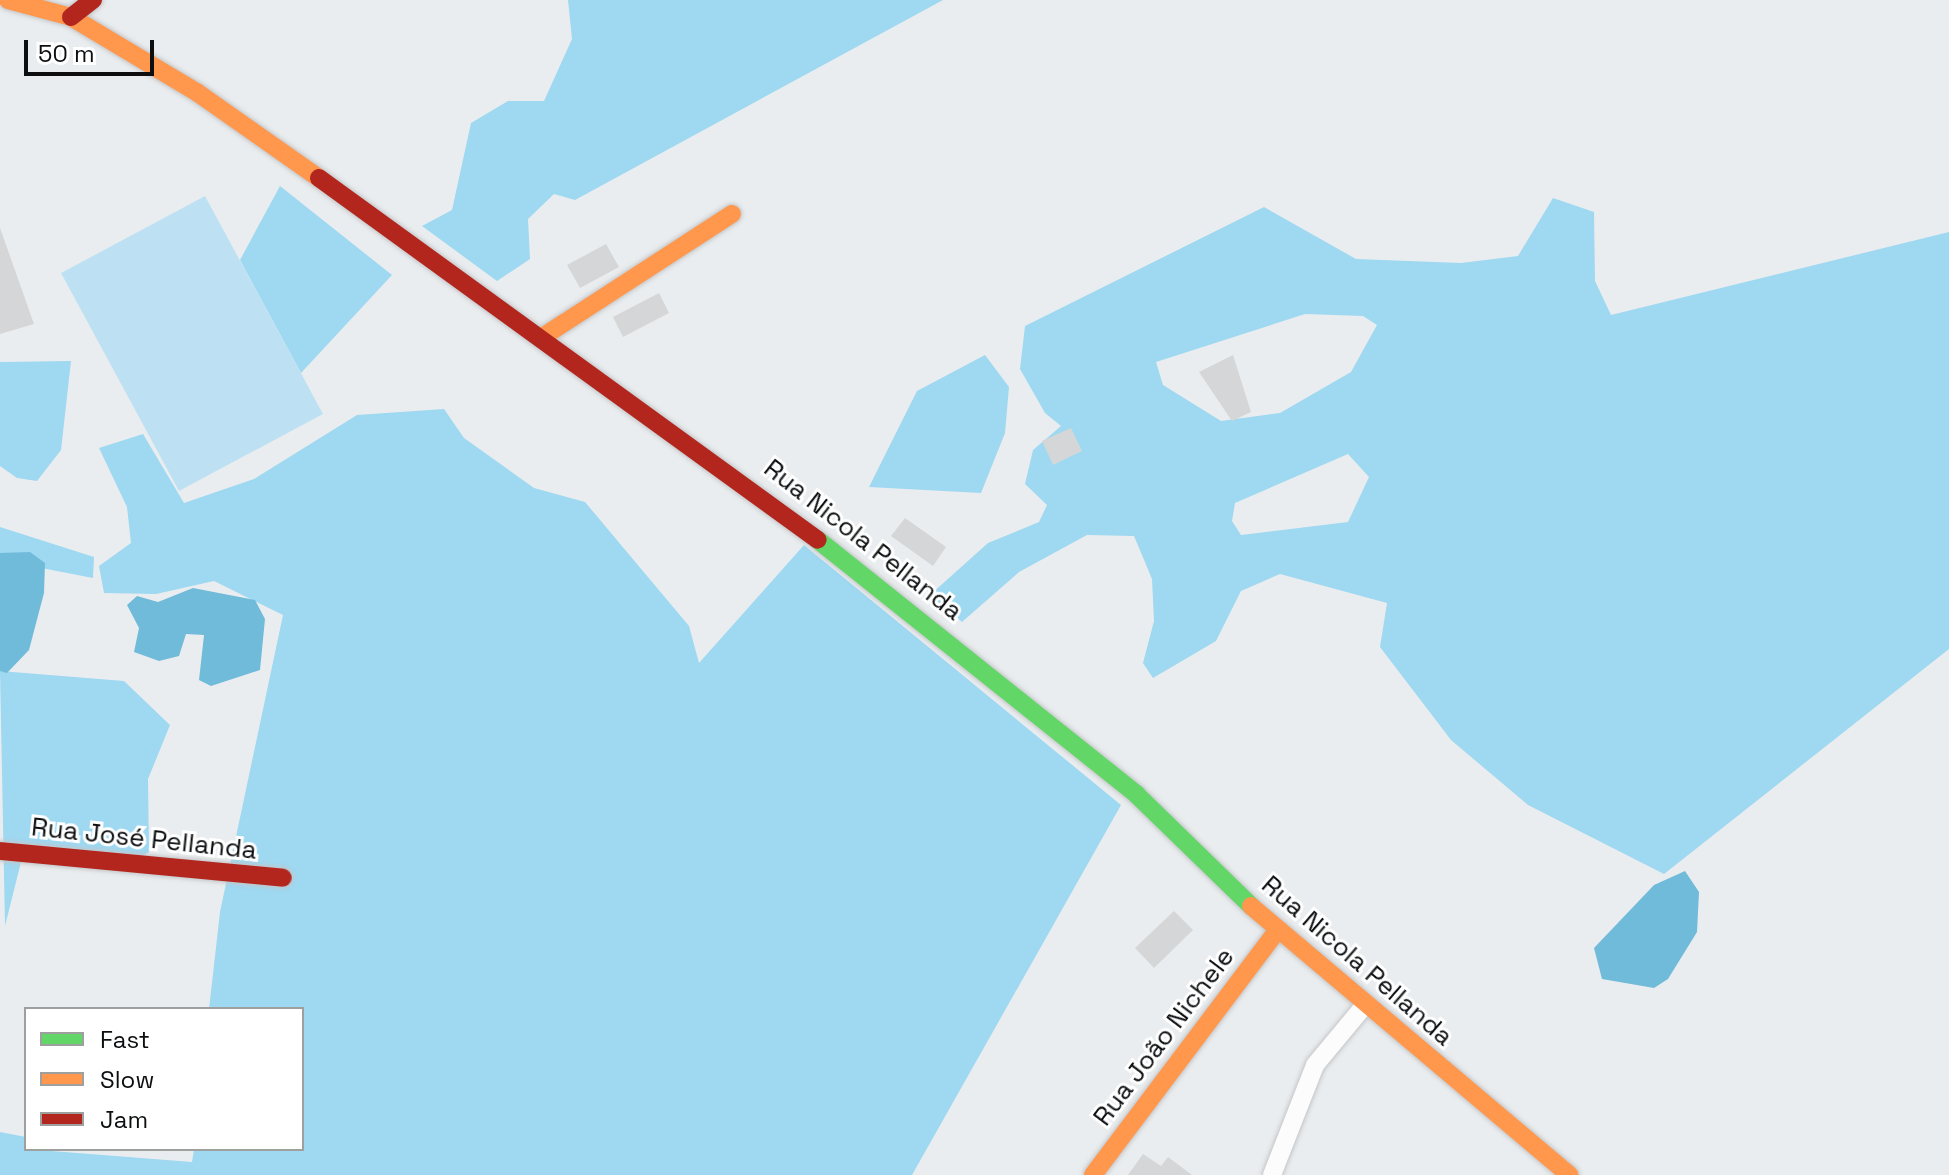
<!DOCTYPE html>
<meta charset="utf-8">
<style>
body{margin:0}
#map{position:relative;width:1949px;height:1175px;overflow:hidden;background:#eaedef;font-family:"Space Grotesk",sans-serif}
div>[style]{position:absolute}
.green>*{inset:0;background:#bde1f3}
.forest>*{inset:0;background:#9ed8f1}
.water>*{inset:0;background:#70bbd9}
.building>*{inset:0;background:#d4d6d8}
.roads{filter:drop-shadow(0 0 2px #c4c6c8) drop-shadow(0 0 2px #c4c6c8)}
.street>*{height:18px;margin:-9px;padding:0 9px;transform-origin:9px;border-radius:9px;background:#fcfcfd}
.fast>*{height:18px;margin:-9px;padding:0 9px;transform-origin:9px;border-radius:9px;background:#63d668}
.slow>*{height:18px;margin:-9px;padding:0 9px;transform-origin:9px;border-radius:9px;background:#ff974d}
.jam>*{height:18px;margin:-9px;padding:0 9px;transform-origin:9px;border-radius:9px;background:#b3261e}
span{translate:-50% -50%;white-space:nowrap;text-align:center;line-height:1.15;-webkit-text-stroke:6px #fff;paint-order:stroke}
.street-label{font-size:26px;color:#0c0e0f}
.legend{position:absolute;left:24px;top:1007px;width:280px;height:144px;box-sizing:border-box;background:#fff;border:2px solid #9e9f9f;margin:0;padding:10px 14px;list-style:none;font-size:24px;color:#0c0e0f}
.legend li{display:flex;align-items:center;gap:16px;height:40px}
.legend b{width:40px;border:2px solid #9e9f9f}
.scale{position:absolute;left:24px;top:40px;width:130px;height:36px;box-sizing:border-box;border:4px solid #0c0e0f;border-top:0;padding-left:10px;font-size:24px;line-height:28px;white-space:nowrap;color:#0c0e0f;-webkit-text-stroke:6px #fff;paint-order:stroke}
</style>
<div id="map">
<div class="green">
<div style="clip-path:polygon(205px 196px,323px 414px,179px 491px,61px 273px)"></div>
</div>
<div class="forest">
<div style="clip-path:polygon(568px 0,943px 0,575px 200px,554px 194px,528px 219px,530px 259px,497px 281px,422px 226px,452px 210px,471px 123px,508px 101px,544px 101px,572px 39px)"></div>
<div style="clip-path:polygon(280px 186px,392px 275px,301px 373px,240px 260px)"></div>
<div style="clip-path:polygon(evenodd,1553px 198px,1594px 212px,1595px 281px,1611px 315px,1949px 232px,1949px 649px,1664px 874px,1528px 805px,1451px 740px,1380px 647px,1387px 603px,1280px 574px,1241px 591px,1216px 641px,1153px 678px,1143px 663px,1154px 621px,1152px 579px,1134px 536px,1087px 535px,1019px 572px,962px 622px,930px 595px,988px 543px,1039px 522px,1047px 505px,1025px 484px,1033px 450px,1061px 426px,1045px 413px,1020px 369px,1025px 326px,1264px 207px,1356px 259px,1461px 263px,1518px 256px,1553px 198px,1305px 314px,1363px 316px,1377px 325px,1351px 372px,1280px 413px,1221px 421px,1163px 385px,1156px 362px,1305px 314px,1553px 198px,1348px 454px,1369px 477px,1348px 522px,1241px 535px,1232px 521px,1235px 503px,1348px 454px)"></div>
<div style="clip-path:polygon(985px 355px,1009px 387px,1005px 433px,981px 493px,869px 487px,917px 391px)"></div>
<div style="clip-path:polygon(71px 361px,61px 450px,37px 481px,17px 478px,0 466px,0 362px)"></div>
<div style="clip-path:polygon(444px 409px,464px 438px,534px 488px,585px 502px,689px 626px,699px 663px,804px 545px,1121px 805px,912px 1175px,0 1175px,0 1132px,26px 1137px,26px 1149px,192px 1162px,194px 1149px,302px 1149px,302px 1009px,209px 1009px,220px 912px,283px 615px,214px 581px,156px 594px,104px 593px,99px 566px,131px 543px,127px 507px,99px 448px,143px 434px,184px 503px,254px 479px,357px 415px)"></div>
<div style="clip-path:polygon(0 527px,94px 557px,93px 578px,0 560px)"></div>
<div style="clip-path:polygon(0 671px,124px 681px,170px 725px,148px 779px,149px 852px,123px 868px,22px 858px,5px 926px)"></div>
</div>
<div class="water">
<div style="clip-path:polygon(30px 552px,45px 563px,44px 593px,29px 650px,7px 673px,0 671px,0 553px)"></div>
<div style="clip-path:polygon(193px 588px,255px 600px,265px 619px,260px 670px,211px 686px,199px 680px,204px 635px,186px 634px,179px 656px,159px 661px,134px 652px,139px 628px,127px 605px,137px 596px,158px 602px)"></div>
<div style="clip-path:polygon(1685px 871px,1699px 892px,1697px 932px,1668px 979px,1654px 988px,1602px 979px,1594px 948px,1654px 885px)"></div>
</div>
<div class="building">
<div style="clip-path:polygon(0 228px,34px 324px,0 334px)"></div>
<div style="clip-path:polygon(606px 244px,619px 267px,580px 288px,567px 265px)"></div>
<div style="clip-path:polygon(659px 293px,669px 313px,623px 337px,613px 317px)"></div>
<div style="clip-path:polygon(1233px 355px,1251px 412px,1232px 421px,1199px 372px)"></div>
<div style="clip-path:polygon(1071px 428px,1082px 451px,1053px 465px,1042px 441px)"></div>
<div style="clip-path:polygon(905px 518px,946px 547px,933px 566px,891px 536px)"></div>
<div style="clip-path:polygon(1174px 911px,1193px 930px,1154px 968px,1135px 948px)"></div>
<div style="clip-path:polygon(1143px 1154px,1161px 1166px,1168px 1157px,1192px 1175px,1128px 1175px)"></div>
</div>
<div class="roads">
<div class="street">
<div style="left:1272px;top:1175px;width:118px;rotate:-68.6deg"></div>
<div style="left:1315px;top:1065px;width:78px;rotate:-50.2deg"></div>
</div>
<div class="fast">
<div style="left:818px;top:540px;width:408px;rotate:38.6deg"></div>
<div style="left:1137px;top:795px;width:159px;rotate:44.2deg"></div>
</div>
<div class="slow">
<div style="left:8px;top:0;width:65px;rotate:15.1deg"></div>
<div style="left:71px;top:17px;width:148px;rotate:30.9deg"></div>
<div style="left:198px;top:93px;width:148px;rotate:35.1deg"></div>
<div style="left:544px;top:336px;width:224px;rotate:-33deg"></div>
<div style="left:1251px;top:906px;width:417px;rotate:40.2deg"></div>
<div style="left:1093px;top:1175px;width:306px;rotate:-53deg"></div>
</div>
<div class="jam">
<div style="left:71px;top:17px;width:28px;rotate:-38deg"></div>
<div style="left:319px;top:178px;width:616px;rotate:35.96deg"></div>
<div style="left:0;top:851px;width:284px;rotate:5.4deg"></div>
</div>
</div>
<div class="street-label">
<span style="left:863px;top:540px;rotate:38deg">Rua Nicola Pellanda</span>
<span style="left:144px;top:839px;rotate:6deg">Rua José Pellanda</span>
<span style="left:1357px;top:961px;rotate:41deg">Rua Nicola Pellanda</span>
<span style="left:1164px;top:1037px;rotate:-53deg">Rua João Nichele</span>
</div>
<ul class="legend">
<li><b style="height:10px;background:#63d668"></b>Fast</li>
<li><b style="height:10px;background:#ff974d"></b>Slow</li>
<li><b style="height:10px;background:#b3261e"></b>Jam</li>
</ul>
<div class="scale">50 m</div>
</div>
